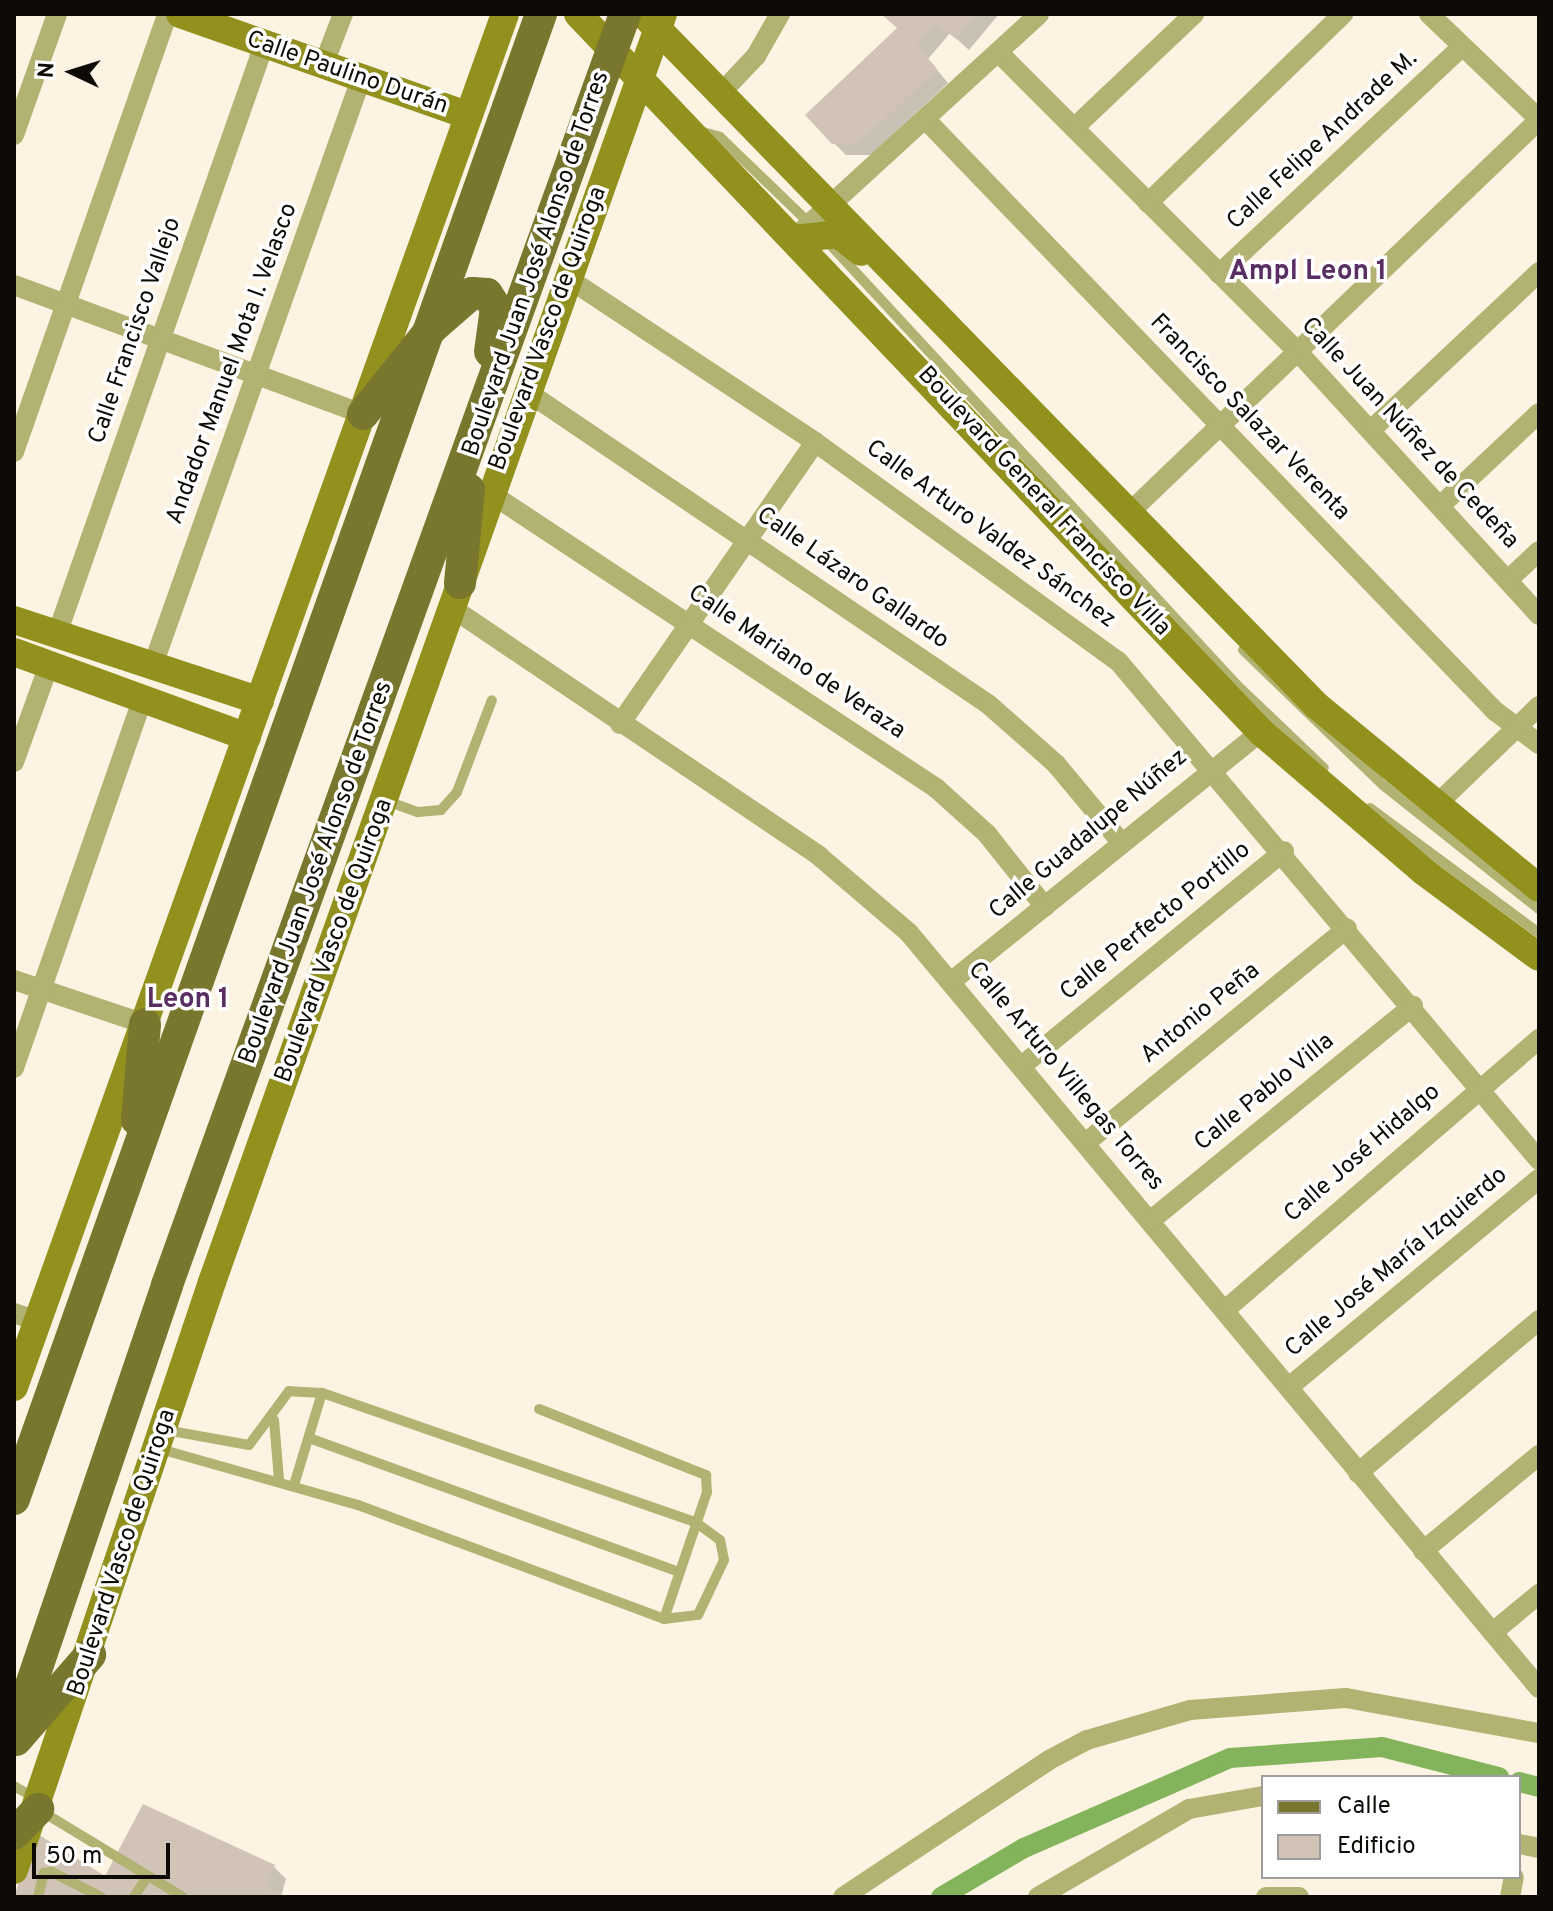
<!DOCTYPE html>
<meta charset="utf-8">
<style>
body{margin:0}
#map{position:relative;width:1553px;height:1911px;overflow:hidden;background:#fcf3e2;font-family:Overpass,sans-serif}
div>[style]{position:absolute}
.shadow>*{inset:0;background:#0003}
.canal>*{height:20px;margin:-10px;padding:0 10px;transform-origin:10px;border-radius:10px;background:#83b45c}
.building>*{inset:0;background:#d2c3b7}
.lane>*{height:10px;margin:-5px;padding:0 5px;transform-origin:5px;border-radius:5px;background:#b2b272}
.street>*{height:20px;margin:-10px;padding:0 10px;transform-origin:10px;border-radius:10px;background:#b2b272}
.secondary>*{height:28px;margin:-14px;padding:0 14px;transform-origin:14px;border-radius:14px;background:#93911e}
.primary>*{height:32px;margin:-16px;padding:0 16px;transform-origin:16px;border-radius:16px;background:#79772d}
span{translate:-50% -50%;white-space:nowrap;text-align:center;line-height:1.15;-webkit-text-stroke:7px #fff;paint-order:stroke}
.street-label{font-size:24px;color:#0e0b07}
.quarter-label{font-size:28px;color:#592e62;font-weight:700}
.frame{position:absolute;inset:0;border:16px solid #0e0b07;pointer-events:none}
.legend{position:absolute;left:1261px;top:1775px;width:260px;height:104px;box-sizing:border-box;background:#fff;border:2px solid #9f9d9c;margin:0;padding:10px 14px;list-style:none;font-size:24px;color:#0e0b07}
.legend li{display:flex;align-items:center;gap:16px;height:40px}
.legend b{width:40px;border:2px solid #9f9d9c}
.north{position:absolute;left:32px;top:32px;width:80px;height:80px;-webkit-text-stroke:6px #fff;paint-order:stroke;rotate:274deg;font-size:22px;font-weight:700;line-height:32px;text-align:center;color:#0e0b07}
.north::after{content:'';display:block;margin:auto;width:28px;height:36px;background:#0e0b07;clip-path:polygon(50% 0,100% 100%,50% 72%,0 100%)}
.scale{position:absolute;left:32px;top:1843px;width:138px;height:36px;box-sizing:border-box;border:4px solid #0e0b07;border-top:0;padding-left:10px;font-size:24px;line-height:28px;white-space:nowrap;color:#0e0b07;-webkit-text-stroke:6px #fff;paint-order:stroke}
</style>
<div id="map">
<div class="shadow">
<div style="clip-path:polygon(889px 14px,999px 14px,969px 50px,950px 33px,928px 59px,948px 83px,871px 155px,846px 155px,833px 142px,900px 28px)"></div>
<div style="clip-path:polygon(274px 1867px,286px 1879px,281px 1897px,14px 1897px,106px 1879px)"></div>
</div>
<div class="canal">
<div style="left:1519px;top:1782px;width:21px;rotate:14deg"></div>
<div style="left:941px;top:1897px;width:96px;rotate:-30.6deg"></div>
<div style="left:1024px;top:1848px;width:225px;rotate:-23.6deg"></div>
<div style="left:1230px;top:1758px;width:152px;rotate:-4.1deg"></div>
<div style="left:1382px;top:1747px;width:121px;rotate:14.4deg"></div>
</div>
<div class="building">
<div style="clip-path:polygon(881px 14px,977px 14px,956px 39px,936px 23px,917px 45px,937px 69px,858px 144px,832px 144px,805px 115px,897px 28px)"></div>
<div style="clip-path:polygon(143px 1804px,275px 1865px,266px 1886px,286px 1897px,14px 1897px,36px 1833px,105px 1876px)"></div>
</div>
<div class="lane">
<div style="left:696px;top:130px;width:25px;rotate:16deg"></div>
<div style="left:720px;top:137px;width:127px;rotate:44deg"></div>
<div style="left:825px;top:239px;width:607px;rotate:47.27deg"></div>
<div style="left:1237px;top:685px;width:120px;rotate:43.7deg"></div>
<div style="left:1243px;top:650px;width:194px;rotate:44deg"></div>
<div style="left:1383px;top:785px;width:199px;rotate:38.5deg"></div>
<div style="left:387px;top:801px;width:33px;rotate:20deg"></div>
<div style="left:418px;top:812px;width:23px;rotate:-5deg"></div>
<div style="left:441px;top:810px;width:24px;rotate:-48deg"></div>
<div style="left:457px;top:792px;width:98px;rotate:-69.2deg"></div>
<div style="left:1370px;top:808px;width:210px;rotate:36.5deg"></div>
<div style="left:539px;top:1409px;width:180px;rotate:21.6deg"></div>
<div style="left:706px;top:1475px;width:17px;rotate:87deg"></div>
<div style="left:707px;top:1492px;width:134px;rotate:108.7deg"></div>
<div style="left:274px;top:1420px;width:60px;rotate:85.2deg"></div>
<div style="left:309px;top:1438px;width:394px;rotate:19.9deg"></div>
<div style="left:160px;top:1449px;width:206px;rotate:15.8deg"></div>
<div style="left:358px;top:1505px;width:327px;rotate:20.4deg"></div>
<div style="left:664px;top:1619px;width:34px;rotate:-7deg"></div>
<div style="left:698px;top:1615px;width:61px;rotate:-64.7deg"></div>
<div style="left:724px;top:1560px;width:20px;rotate:-101deg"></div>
<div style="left:720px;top:1540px;width:31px;rotate:-144deg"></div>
<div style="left:695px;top:1522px;width:395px;rotate:-160.9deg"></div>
<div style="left:322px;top:1393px;width:33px;rotate:-177deg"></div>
<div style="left:289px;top:1391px;width:67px;rotate:126.5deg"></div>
<div style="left:249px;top:1445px;width:84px;rotate:-169.8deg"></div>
<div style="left:294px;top:1485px;width:96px;rotate:-73.1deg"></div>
<div style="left:14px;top:1786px;width:22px;rotate:30deg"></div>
<div style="left:41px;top:1811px;width:166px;rotate:31.2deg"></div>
<div style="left:38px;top:1897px;width:25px;rotate:-76deg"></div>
<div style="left:44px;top:1873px;width:8px;rotate:-7deg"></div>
<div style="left:52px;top:1872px;width:55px;rotate:27deg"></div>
<div style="left:134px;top:1897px;width:24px;rotate:-57deg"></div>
</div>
<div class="street">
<div style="left:1429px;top:14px;width:152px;rotate:43.7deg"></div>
<div style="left:1000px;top:54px;width:421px;rotate:45deg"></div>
<div style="left:1298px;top:352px;width:357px;rotate:47.5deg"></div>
<div style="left:323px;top:66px;width:56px;rotate:-69deg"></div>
<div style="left:721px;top:93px;width:51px;rotate:-46.6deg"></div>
<div style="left:756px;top:56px;width:48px;rotate:-60.3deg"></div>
<div style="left:928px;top:122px;width:818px;rotate:46.09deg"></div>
<div style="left:1495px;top:711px;width:55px;rotate:36.9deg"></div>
<div style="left:1074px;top:128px;width:166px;rotate:-43.5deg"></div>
<div style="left:14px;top:135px;width:128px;rotate:-70.4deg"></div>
<div style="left:1148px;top:203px;width:272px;rotate:-44.1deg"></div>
<div style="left:793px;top:239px;width:333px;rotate:-42.4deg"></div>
<div style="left:1219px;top:274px;width:333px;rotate:-43.1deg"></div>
<div style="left:566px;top:277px;width:299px;rotate:33.5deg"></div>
<div style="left:815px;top:442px;width:374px;rotate:35.9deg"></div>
<div style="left:1118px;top:661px;width:653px;rotate:49.85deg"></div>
<div style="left:14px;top:285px;width:372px;rotate:20.3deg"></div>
<div style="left:526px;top:391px;width:558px;rotate:34.12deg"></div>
<div style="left:988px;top:704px;width:91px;rotate:41.4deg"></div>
<div style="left:1056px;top:764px;width:102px;rotate:50.2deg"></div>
<div style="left:1371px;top:430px;width:231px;rotate:-43.2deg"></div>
<div style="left:14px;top:452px;width:464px;rotate:-70.7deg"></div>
<div style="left:490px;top:493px;width:535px;rotate:33.48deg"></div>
<div style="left:936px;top:788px;width:69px;rotate:42deg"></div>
<div style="left:987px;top:834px;width:93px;rotate:51.5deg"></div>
<div style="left:1440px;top:506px;width:136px;rotate:-43.2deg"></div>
<div style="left:1131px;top:511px;width:565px;rotate:-43.78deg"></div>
<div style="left:1509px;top:579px;width:41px;rotate:-43deg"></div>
<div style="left:452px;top:608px;width:443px;rotate:34deg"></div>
<div style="left:819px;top:856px;width:118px;rotate:40.5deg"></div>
<div style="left:909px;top:933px;width:983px;rotate:50.16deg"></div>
<div style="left:57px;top:634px;width:624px;rotate:-70.64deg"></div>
<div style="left:153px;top:665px;width:622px;rotate:-70.46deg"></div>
<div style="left:620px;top:724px;width:343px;rotate:-55.3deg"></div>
<div style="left:14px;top:762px;width:103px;rotate:-70.2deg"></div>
<div style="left:1433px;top:808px;width:147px;rotate:-43.9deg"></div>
<div style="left:14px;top:980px;width:138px;rotate:18.6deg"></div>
<div style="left:952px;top:981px;width:397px;rotate:-38.9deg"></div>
<div style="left:1024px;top:1064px;width:336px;rotate:-39.3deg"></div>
<div style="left:14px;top:1068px;width:392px;rotate:-70.8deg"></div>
<div style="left:1088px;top:1141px;width:335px;rotate:-39.4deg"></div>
<div style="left:1150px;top:1221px;width:340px;rotate:-39.3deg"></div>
<div style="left:1225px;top:1310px;width:415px;rotate:-40.8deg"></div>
<div style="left:14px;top:1313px;width:24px;rotate:19deg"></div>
<div style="left:1289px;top:1387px;width:325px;rotate:-39.8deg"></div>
<div style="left:1358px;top:1473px;width:237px;rotate:-40.2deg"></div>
<div style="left:1423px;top:1551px;width:151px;rotate:-39.6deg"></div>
<div style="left:1493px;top:1632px;width:60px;rotate:-39.6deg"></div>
<div style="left:1519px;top:1844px;width:20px;rotate:11deg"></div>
<div style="left:843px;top:1897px;width:247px;rotate:-33.6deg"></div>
<div style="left:1049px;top:1760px;width:43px;rotate:-27.8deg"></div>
<div style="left:1087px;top:1740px;width:107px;rotate:-16.2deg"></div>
<div style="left:1190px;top:1710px;width:156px;rotate:-4.4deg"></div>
<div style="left:1346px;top:1698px;width:196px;rotate:10.3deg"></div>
<div style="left:1038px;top:1897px;width:175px;rotate:-30.2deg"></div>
<div style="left:1189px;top:1809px;width:75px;rotate:-10deg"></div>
<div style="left:1266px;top:1897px;width:33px"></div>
<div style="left:1510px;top:1897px;width:20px;rotate:-79deg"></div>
</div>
<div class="secondary">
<div style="left:180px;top:14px;width:306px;rotate:19.4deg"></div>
<div style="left:578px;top:14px;width:991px;rotate:46.43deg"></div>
<div style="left:1261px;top:732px;width:213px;rotate:40.6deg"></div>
<div style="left:1423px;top:871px;width:144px;rotate:36.6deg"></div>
<div style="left:647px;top:18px;width:959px;rotate:45.76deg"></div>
<div style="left:1316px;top:705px;width:288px;rotate:39.4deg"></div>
<div style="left:793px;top:239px;width:45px;rotate:-6.3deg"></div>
<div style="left:838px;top:234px;width:29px;rotate:38deg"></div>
<div style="left:14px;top:620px;width:259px;rotate:18.2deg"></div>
<div style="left:14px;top:652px;width:248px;rotate:20deg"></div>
<div style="left:14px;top:1387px;width:1458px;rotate:-70.32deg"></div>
<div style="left:14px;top:1870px;width:620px;rotate:-71.39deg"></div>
<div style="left:212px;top:1282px;width:1346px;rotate:-70.42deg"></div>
</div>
<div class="primary">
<div style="left:363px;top:414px;width:110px;rotate:-51.3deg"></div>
<div style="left:432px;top:328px;width:53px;rotate:-41.2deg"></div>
<div style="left:472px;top:293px;width:15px;rotate:4deg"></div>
<div style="left:487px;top:294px;width:17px;rotate:57deg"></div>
<div style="left:496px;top:308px;width:44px;rotate:97.8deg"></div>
<div style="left:460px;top:583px;width:94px;rotate:-84.5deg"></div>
<div style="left:137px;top:1120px;width:96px;rotate:-85.2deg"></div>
<div style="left:14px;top:1499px;width:1576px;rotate:-70.46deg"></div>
<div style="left:14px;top:1735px;width:475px;rotate:-71.2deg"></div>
<div style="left:167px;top:1285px;width:1351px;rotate:-70.18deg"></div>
<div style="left:16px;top:1740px;width:113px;rotate:-49deg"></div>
<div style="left:14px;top:1834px;width:35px;rotate:-46deg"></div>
</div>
<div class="street-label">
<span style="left:347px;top:74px;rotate:19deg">Calle Paulino Durán</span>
<span style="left:1323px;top:141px;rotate:-43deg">Calle Felipe Andrade M.</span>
<span style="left:537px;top:264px;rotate:-71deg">Boulevard Juan José Alonso de Torres</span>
<span style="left:549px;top:329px;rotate:-70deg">Boulevard Vasco de Quiroga</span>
<span style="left:136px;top:331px;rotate:-71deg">Calle Francisco Vallejo</span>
<span style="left:233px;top:364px;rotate:-70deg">Andador Manuel Mota I. Velasco</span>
<span style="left:1249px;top:418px;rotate:46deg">Francisco Salazar Verenta</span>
<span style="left:1409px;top:434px;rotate:47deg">Calle Juan Núñez de Cedeña</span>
<span style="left:1043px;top:502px;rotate:47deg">Boulevard General Francisco Villa</span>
<span style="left:990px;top:535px;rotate:36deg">Calle Arturo Valdez Sánchez</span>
<span style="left:852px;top:579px;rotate:35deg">Calle Lázaro Gallardo</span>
<span style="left:796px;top:663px;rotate:34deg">Calle Mariano de Veraza</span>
<span style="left:1089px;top:835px;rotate:-40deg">Calle Guadalupe Núñez</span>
<span style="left:317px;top:873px;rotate:-70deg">Boulevard Juan José Alonso de Torres</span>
<span style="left:1156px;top:922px;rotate:-39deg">Calle Perfecto Portillo</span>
<span style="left:335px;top:941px;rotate:-70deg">Boulevard Vasco de Quiroga</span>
<span style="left:1201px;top:1014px;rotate:-39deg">Antonio Peña</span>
<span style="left:1065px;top:1077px;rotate:50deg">Calle Arturo Villegas Torres</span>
<span style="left:1265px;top:1093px;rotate:-39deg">Calle Pablo Villa</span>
<span style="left:1363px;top:1154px;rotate:-41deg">Calle José Hidalgo</span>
<span style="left:1397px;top:1263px;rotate:-40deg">Calle José María Izquierdo</span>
<span style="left:123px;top:1553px;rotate:-72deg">Boulevard Vasco de Quiroga</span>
</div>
<div class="quarter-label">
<span style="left:1308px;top:272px">Ampl Leon 1</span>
<span style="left:188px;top:1000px">Leon 1</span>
</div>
<div class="frame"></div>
<ul class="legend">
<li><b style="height:10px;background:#79772d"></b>Calle</li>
<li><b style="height:22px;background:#d2c3b7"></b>Edificio</li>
</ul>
<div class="north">N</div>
<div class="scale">50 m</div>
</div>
